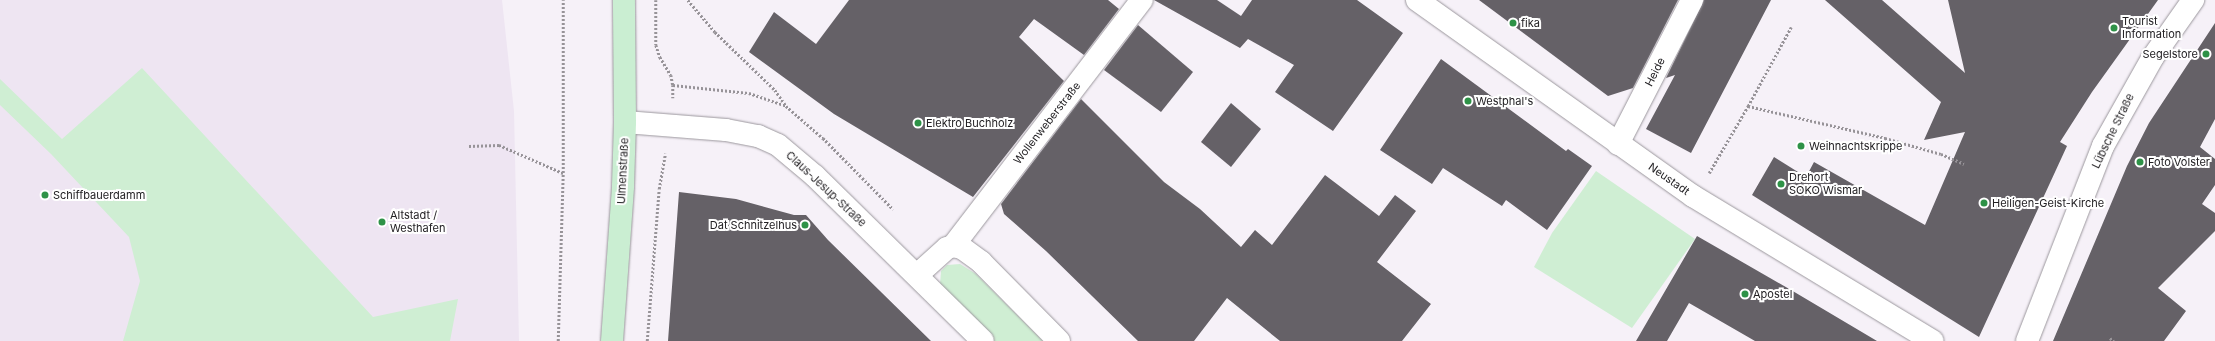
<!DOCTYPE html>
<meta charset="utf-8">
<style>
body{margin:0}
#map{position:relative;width:2215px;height:341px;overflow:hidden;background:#f6f1f8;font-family:Inter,sans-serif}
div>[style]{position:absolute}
.built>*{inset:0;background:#eee5f2}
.green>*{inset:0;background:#cfeed3}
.building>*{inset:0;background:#656167}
.path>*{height:2.5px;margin-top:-1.25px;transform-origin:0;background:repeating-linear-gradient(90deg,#979398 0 2px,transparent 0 4px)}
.roads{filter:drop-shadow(0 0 1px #9b979d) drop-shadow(0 0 1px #9b979d)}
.street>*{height:22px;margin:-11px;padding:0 11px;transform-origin:11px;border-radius:11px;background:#fff}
.secondary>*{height:22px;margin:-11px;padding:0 11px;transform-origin:11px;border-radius:11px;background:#caeed2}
.dots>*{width:11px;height:11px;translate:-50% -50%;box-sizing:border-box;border:2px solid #fff;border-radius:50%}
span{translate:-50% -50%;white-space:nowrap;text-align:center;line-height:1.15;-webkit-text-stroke:4px #fff;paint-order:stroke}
.poi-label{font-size:11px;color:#232124}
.left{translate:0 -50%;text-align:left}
.right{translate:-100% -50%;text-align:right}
.street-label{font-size:11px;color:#232124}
</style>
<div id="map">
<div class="built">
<div style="clip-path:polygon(0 0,502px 0,514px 111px,519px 341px,0 341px)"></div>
</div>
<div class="green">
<div style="clip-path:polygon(142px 68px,373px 317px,458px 299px,450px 341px,123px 341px,140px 281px,129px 237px,51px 154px,0 105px,0 79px,62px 139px)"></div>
<div style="clip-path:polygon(1596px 171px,1695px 239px,1632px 328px,1534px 267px,1552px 233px)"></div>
<div style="clip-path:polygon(960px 264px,976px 274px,1043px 341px,994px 341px,940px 285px,941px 271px,947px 265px)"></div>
</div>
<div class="building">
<div style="clip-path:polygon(849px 0,1108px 0,1119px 9px,1084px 55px,1034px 19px,1019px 37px,1064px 81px,973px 197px,834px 114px,749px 52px,774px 12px,816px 44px)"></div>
<div style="clip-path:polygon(1154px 0,1217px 0,1241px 16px,1252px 0,1357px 0,1403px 33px,1333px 131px,1275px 92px,1294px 65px,1248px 39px,1240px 48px)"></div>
<div style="clip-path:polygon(1479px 0,1678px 0,1633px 88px,1608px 96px)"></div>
<div style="clip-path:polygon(1704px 0,1771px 0,1691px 153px,1646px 129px,1675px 75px,1666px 78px)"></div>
<div style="clip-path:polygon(1825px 0,1882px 0,1965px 73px,1948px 0,2158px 0,2092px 92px,2060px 142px,2067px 146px,1979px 337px,1752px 195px,1774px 157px,1806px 177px,1814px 162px,1925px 225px,1965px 132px,1924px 140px,1941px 102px)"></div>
<div style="clip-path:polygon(2215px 23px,2215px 119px,2200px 147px,2215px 159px,2215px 185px,2202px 204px,2215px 213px,2215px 231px,2158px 288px,2186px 311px,2164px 341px,2053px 341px,2127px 166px,2149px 123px)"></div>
<div style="clip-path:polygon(1138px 25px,1193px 72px,1161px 112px,1104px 70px)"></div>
<div style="clip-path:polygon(1441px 59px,1566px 151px,1568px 149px,1592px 166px,1547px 230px,1506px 200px,1502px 206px,1443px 168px,1432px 184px,1380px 150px)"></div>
<div style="clip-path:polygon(1081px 99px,1164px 182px,1200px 209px,1241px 247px,1255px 230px,1272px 245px,1325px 175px,1379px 216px,1395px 195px,1416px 211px,1377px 262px,1431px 304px,1402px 341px,1280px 341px,1227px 298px,1194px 341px,1138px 341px,1046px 251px,1004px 214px,1001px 204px)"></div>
<div style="clip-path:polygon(1231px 103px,1261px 129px,1231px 167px,1201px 142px)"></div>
<div style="clip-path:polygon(679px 192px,736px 199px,794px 215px,806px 215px,828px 240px,931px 341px,668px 341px)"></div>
<div style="clip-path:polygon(1697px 236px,1791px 290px,1877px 341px,1755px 341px,1689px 303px,1667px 341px,1636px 341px)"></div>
</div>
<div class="path">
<div style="left:656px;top:0;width:45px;rotate:90deg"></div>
<div style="left:656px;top:45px;width:13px;rotate:72deg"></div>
<div style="left:660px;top:57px;width:21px;rotate:59deg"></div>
<div style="left:671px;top:75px;width:10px;rotate:79deg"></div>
<div style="left:673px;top:85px;width:13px;rotate:90deg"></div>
<div style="left:688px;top:0;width:42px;rotate:49.8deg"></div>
<div style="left:715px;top:32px;width:83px;rotate:44deg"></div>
<div style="left:775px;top:90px;width:19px;rotate:55deg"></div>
<div style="left:786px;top:106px;width:49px;rotate:40.9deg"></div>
<div style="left:823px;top:138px;width:100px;rotate:45.4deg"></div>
<div style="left:673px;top:85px;width:76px;rotate:6deg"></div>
<div style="left:749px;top:93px;width:39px;rotate:19deg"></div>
<div style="left:1748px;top:106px;width:90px;rotate:-61.4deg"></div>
<div style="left:469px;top:146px;width:30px;rotate:-2deg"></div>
<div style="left:499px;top:145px;width:70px;rotate:23.6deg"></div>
<div style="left:1709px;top:173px;width:78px;rotate:-59.8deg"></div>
<div style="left:1748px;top:106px;width:141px;rotate:13.1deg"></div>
<div style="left:1885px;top:138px;width:58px;rotate:15.9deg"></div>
<div style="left:1941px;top:154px;width:25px;rotate:23deg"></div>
<div style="left:2110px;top:338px;width:5px;rotate:37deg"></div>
<div style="left:558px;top:341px;width:168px;rotate:-88.3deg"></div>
<div style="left:563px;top:173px;width:173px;rotate:-90deg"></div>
<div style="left:647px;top:341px;width:152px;rotate:-85.5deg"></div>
<div style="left:659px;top:189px;width:36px;rotate:-80deg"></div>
</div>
<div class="roads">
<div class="street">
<div style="left:1417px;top:0;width:339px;rotate:35.4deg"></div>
<div style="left:1693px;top:196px;width:280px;rotate:31.2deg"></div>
<div style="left:625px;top:122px;width:101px;rotate:4.5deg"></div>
<div style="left:726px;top:130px;width:33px;rotate:11deg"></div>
<div style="left:758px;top:136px;width:22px;rotate:24deg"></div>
<div style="left:778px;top:145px;width:48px;rotate:40deg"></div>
<div style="left:815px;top:176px;width:235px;rotate:44.5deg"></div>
<div style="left:1618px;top:144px;width:162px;rotate:-62.8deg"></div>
<div style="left:953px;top:246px;width:310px;rotate:-52.5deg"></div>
<div style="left:917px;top:275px;width:40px;rotate:-42deg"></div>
<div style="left:947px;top:248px;width:6px;rotate:-18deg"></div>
<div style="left:953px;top:246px;width:9px;rotate:13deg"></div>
<div style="left:962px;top:248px;width:24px;rotate:36deg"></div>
<div style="left:981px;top:262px;width:111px;rotate:45.4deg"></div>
<div style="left:2027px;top:341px;width:209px;rotate:-68.7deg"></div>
<div style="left:2103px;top:146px;width:102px;rotate:-60.7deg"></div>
<div style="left:2153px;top:57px;width:70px;rotate:-54.9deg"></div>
</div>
<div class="secondary">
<div style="left:612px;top:341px;width:155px;rotate:-85.9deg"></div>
<div style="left:623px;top:186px;width:64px;rotate:-88.2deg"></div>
<div style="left:625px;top:122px;width:122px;rotate:-90.5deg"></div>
</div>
</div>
<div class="dots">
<div style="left:1513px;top:23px;background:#2e9247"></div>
<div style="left:2114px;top:28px;background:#2e9247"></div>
<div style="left:2206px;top:54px;background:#2e9247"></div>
<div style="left:1468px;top:101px;background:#2e9247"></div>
<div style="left:918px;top:123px;background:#2e9247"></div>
<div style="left:1801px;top:146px;background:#2e9247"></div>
<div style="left:2140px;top:162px;background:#2e9247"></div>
<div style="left:1781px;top:184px;background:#2e9247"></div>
<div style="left:45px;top:195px;background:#2e9247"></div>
<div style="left:1984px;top:203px;background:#2e9247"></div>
<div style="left:382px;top:222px;background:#2e9247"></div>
<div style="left:805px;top:225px;background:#2e9247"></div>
<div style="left:1745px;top:294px;background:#2e9247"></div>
</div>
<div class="poi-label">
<span class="left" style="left:2122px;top:28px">Tourist<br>Information</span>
<span class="left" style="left:1521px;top:23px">fika</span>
<span class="right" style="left:2198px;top:54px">Segelstore</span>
<span class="left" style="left:1476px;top:101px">Westphal's</span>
<span class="left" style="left:926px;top:123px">Elektro Buchholz</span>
<span class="left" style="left:1809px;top:146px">Weihnachtskrippe</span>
<span class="left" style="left:2148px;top:162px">Foto Volster</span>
<span class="left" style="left:1789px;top:184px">Drehort<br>SOKO Wismar</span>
<span class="left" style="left:53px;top:195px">Schiffbauerdamm</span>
<span class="left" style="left:1992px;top:203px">Heiligen-Geist-Kirche</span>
<span class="left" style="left:390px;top:222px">Altstadt /<br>Westhafen</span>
<span class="right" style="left:797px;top:225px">Dat Schnitzelhus</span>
<span class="left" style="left:1753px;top:294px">Apostel</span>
</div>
<div class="street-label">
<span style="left:1655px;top:72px;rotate:-63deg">Heide</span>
<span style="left:1047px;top:123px;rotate:-52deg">Wollenweberstraße</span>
<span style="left:2113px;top:131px;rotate:-64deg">Lübsche Straße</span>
<span style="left:623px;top:171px;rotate:-87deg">Ulmenstraße</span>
<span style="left:1669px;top:179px;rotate:35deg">Neustadt</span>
<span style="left:826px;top:189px;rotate:43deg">Claus-Jesup-Straße</span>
</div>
</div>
